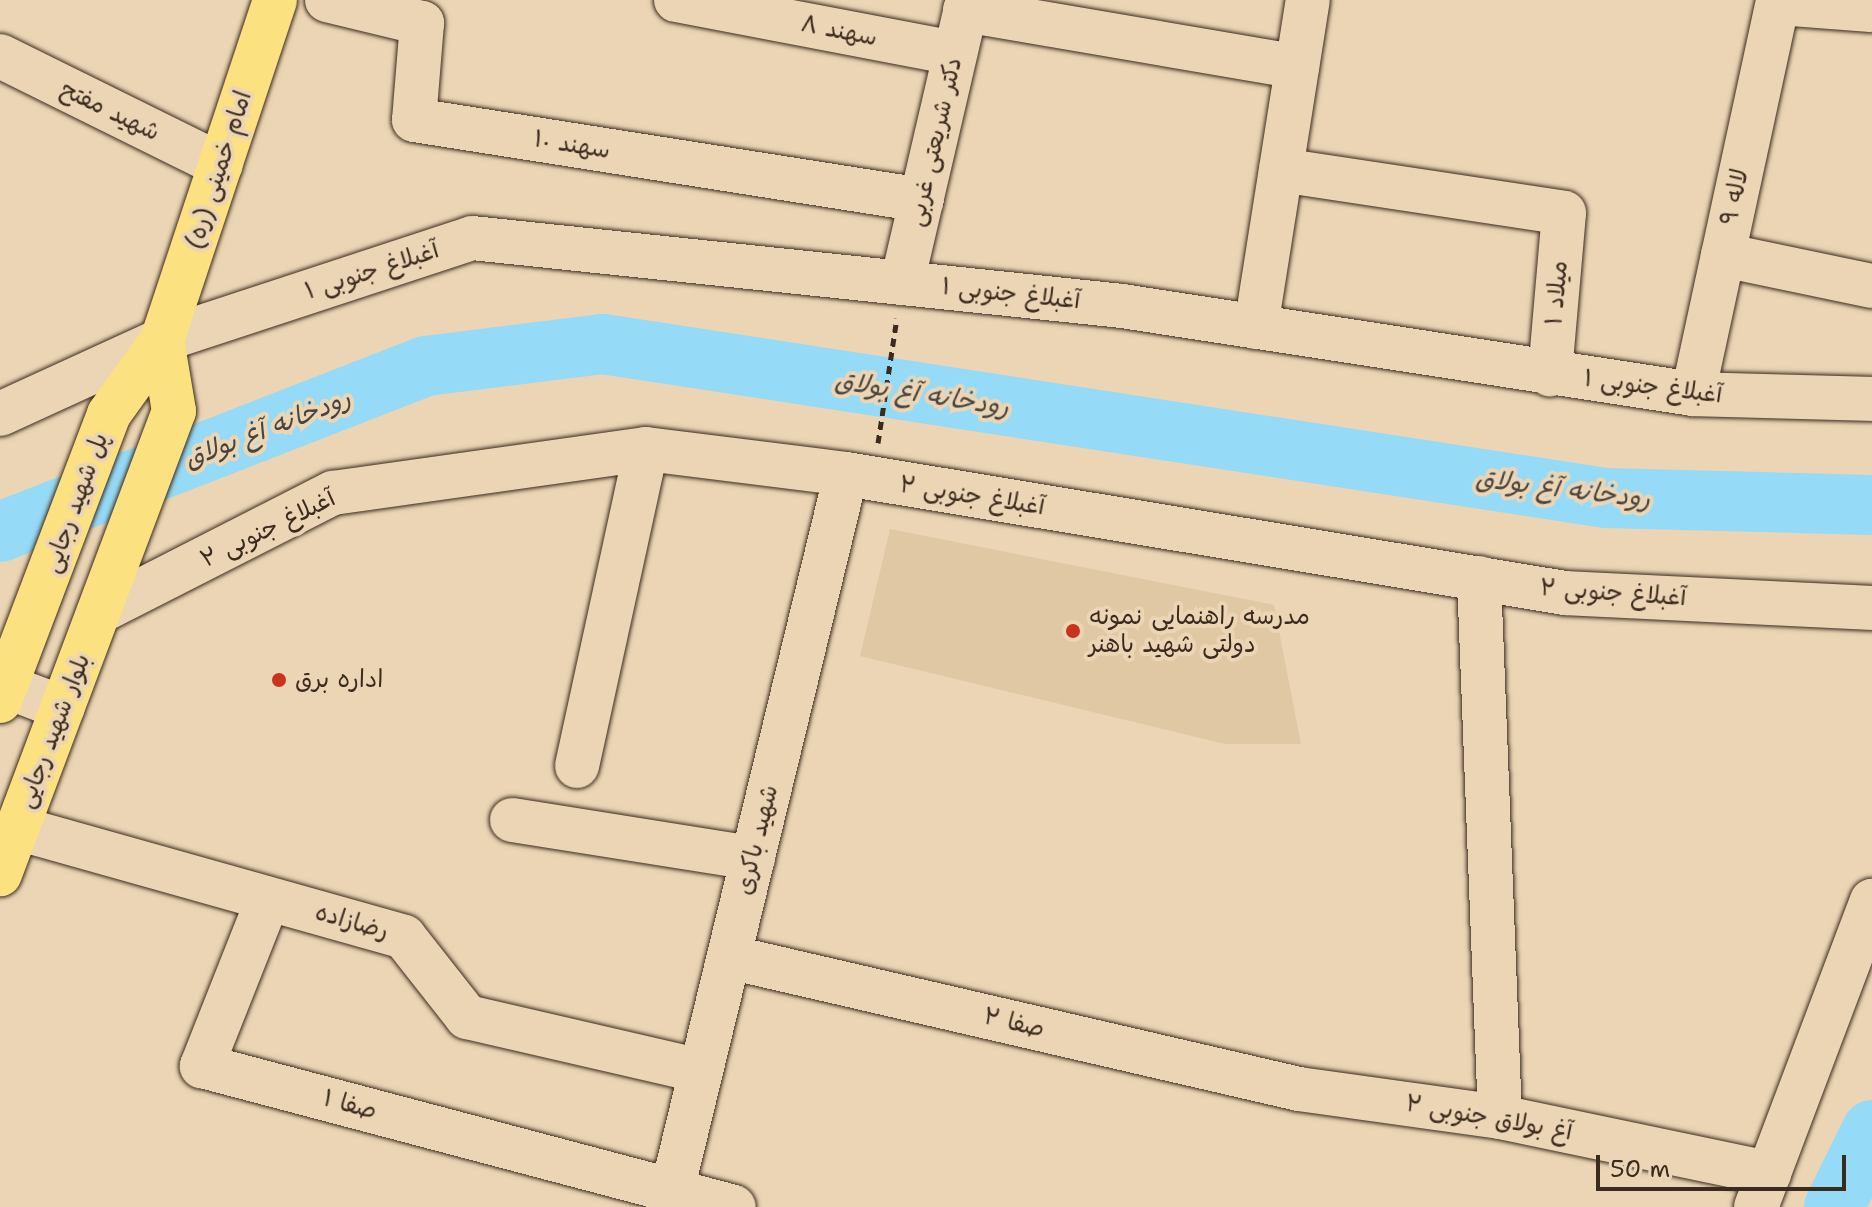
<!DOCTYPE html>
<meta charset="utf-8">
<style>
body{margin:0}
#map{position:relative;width:1872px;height:1207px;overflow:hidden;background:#ebd5b4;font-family:"Shantell Sans","Playpen Sans Arabic",sans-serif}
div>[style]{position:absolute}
.built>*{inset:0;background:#dfc8a3}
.river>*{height:60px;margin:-30px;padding:0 30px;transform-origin:30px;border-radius:30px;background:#95daf6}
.path>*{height:5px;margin-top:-2.5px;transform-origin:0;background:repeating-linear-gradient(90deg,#3b2a1e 0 8px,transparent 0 14px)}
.roads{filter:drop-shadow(0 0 2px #3b2a1e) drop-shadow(0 0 2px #3b2a1e)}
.minor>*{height:44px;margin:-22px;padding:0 22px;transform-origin:22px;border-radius:22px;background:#ebd5b4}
.major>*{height:44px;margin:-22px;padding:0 22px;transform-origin:22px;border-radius:22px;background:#fbe180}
.dots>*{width:22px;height:22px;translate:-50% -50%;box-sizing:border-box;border:4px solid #ebd5b4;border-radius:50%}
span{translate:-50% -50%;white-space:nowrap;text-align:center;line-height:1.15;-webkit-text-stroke:8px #ebd5b4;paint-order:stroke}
.street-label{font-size:24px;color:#3b2a1e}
.poi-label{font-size:24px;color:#3b2a1e}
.left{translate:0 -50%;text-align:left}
.water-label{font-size:26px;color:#48443e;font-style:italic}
.scale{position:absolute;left:1596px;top:1155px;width:250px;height:36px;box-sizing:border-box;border:4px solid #3b2a1e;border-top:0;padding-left:10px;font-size:24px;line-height:28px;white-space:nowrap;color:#3b2a1e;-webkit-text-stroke:6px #ebd5b4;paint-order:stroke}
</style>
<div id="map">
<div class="built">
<div style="clip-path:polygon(890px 529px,1274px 605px,1301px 744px,1225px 744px,860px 656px)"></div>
</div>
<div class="river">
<div style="left:0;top:532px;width:457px;rotate:-21.3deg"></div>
<div style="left:426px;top:366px;width:178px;rotate:-7.1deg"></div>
<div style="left:603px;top:344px;width:1015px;rotate:8.73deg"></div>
<div style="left:1606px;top:498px;width:266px;rotate:1.5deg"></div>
<div style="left:1834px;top:1207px;width:86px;rotate:-63.7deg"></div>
</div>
<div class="path">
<div style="left:878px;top:443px;width:126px;rotate:-81.4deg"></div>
</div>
<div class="roads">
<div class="minor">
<div style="left:327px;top:0;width:98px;rotate:13.6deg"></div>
<div style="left:422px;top:23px;width:97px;rotate:94.7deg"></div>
<div style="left:414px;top:120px;width:514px;rotate:8.95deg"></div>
<div style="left:676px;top:0;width:284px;rotate:10.8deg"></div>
<div style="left:1778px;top:3px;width:94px;rotate:4.3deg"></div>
<div style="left:965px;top:10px;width:337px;rotate:9.7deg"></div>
<div style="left:0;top:56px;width:246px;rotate:26.3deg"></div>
<div style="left:1281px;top:170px;width:286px;rotate:8.6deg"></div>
<div style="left:1564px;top:213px;width:162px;rotate:95deg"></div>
<div style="left:1723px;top:255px;width:152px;rotate:11.8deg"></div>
<div style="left:902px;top:283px;width:291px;rotate:-76.9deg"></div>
<div style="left:1256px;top:327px;width:331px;rotate:-81deg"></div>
<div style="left:1693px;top:394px;width:403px;rotate:-77.8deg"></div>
<div style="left:0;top:414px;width:178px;rotate:-24.6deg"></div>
<div style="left:162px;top:340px;width:326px;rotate:-18.2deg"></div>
<div style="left:472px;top:238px;width:654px;rotate:5.97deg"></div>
<div style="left:1122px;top:306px;width:578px;rotate:8.76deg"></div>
<div style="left:1693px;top:394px;width:179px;rotate:1.6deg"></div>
<div style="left:1479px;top:578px;width:539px;rotate:87.77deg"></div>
<div style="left:99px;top:612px;width:263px;rotate:-27deg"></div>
<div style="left:333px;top:493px;width:316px;rotate:-8deg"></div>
<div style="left:646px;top:449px;width:202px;rotate:7.1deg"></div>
<div style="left:846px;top:474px;width:729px;rotate:9.4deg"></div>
<div style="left:1565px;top:593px;width:307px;rotate:2.8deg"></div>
<div style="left:0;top:684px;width:67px;rotate:20.9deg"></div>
<div style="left:577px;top:766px;width:324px;rotate:-77.7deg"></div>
<div style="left:512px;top:820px;width:244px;rotate:9deg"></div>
<div style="left:17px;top:828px;width:402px;rotate:15.7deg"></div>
<div style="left:404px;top:937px;width:102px;rotate:51.8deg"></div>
<div style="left:467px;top:1017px;width:240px;rotate:13deg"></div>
<div style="left:268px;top:899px;width:180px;rotate:111.6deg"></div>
<div style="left:202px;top:1066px;width:550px;rotate:14.84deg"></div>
<div style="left:729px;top:957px;width:585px;rotate:13.04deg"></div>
<div style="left:1299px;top:1089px;width:203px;rotate:7.9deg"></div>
<div style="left:1500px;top:1117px;width:275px;rotate:11.8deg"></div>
<div style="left:1769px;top:1173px;width:291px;rotate:-69.3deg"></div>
<div style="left:668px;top:1207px;width:754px;rotate:-76.35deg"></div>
<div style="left:1756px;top:1207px;width:36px;rotate:-69deg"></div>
</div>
<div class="major">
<div style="left:162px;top:340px;width:358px;rotate:-71.6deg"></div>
<div style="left:0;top:701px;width:307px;rotate:-69.2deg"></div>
<div style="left:109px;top:414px;width:91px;rotate:-54.4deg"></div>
<div style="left:162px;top:340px;width:72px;rotate:80.4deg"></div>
<div style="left:174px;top:411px;width:495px;rotate:110.6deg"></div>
</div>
</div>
<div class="dots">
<div style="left:1073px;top:631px;background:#c8321e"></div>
<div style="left:279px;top:680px;background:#c8321e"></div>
</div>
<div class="street-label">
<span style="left:839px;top:31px;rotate:11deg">سهند ۸</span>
<span style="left:110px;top:111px;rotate:26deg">شهید مفتح</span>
<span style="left:935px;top:142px;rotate:-77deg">دکتر شریعتی غربی</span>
<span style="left:572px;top:145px;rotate:9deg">سهند ۱۰</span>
<span style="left:219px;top:170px;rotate:-72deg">امام خمینی (ره)</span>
<span style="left:1735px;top:197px;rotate:-78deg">لاله ۹</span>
<span style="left:372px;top:271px;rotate:-18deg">آغبلاغ جنوبی ۱</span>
<span style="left:1557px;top:293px;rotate:-85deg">میلاد ۱</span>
<span style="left:1011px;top:294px;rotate:6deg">آغبلاغ جنوبی ۱</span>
<span style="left:1653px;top:387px;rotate:7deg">آغبلاغ جنوبی ۱</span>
<span style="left:972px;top:496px;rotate:9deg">آغبلاغ جنوبی ۲</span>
<span style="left:76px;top:503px;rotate:-70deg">پل شهید رجایی</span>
<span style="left:268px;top:529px;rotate:-26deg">آغبلاغ جنوبی ۲</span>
<span style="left:1613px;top:593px;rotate:4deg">آغبلاغ جنوبی ۲</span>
<span style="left:54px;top:731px;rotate:-69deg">بلوار شهید رجایی</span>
<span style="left:757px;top:840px;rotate:-76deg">شهید باکری</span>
<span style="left:352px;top:922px;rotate:16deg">رضازاده</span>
<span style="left:1014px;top:1023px;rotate:13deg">صفا ۲</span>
<span style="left:350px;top:1105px;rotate:15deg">صفا ۱</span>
<span style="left:1489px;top:1118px;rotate:10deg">آغ بولاق جنوبی ۲</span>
</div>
<div class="poi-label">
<span class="left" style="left:1089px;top:631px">مدرسه راهنمایی نمونه<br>دولتی شهید باهنر</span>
<span class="left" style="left:295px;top:680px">اداره برق</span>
</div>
<div class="water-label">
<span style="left:922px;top:393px;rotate:9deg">رودخانه آغ بولاق</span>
<span style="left:267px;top:428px;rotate:-21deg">رودخانه آغ بولاق</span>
<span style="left:1563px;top:488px;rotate:7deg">رودخانه آغ بولاق</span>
</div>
<div class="scale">50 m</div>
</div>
